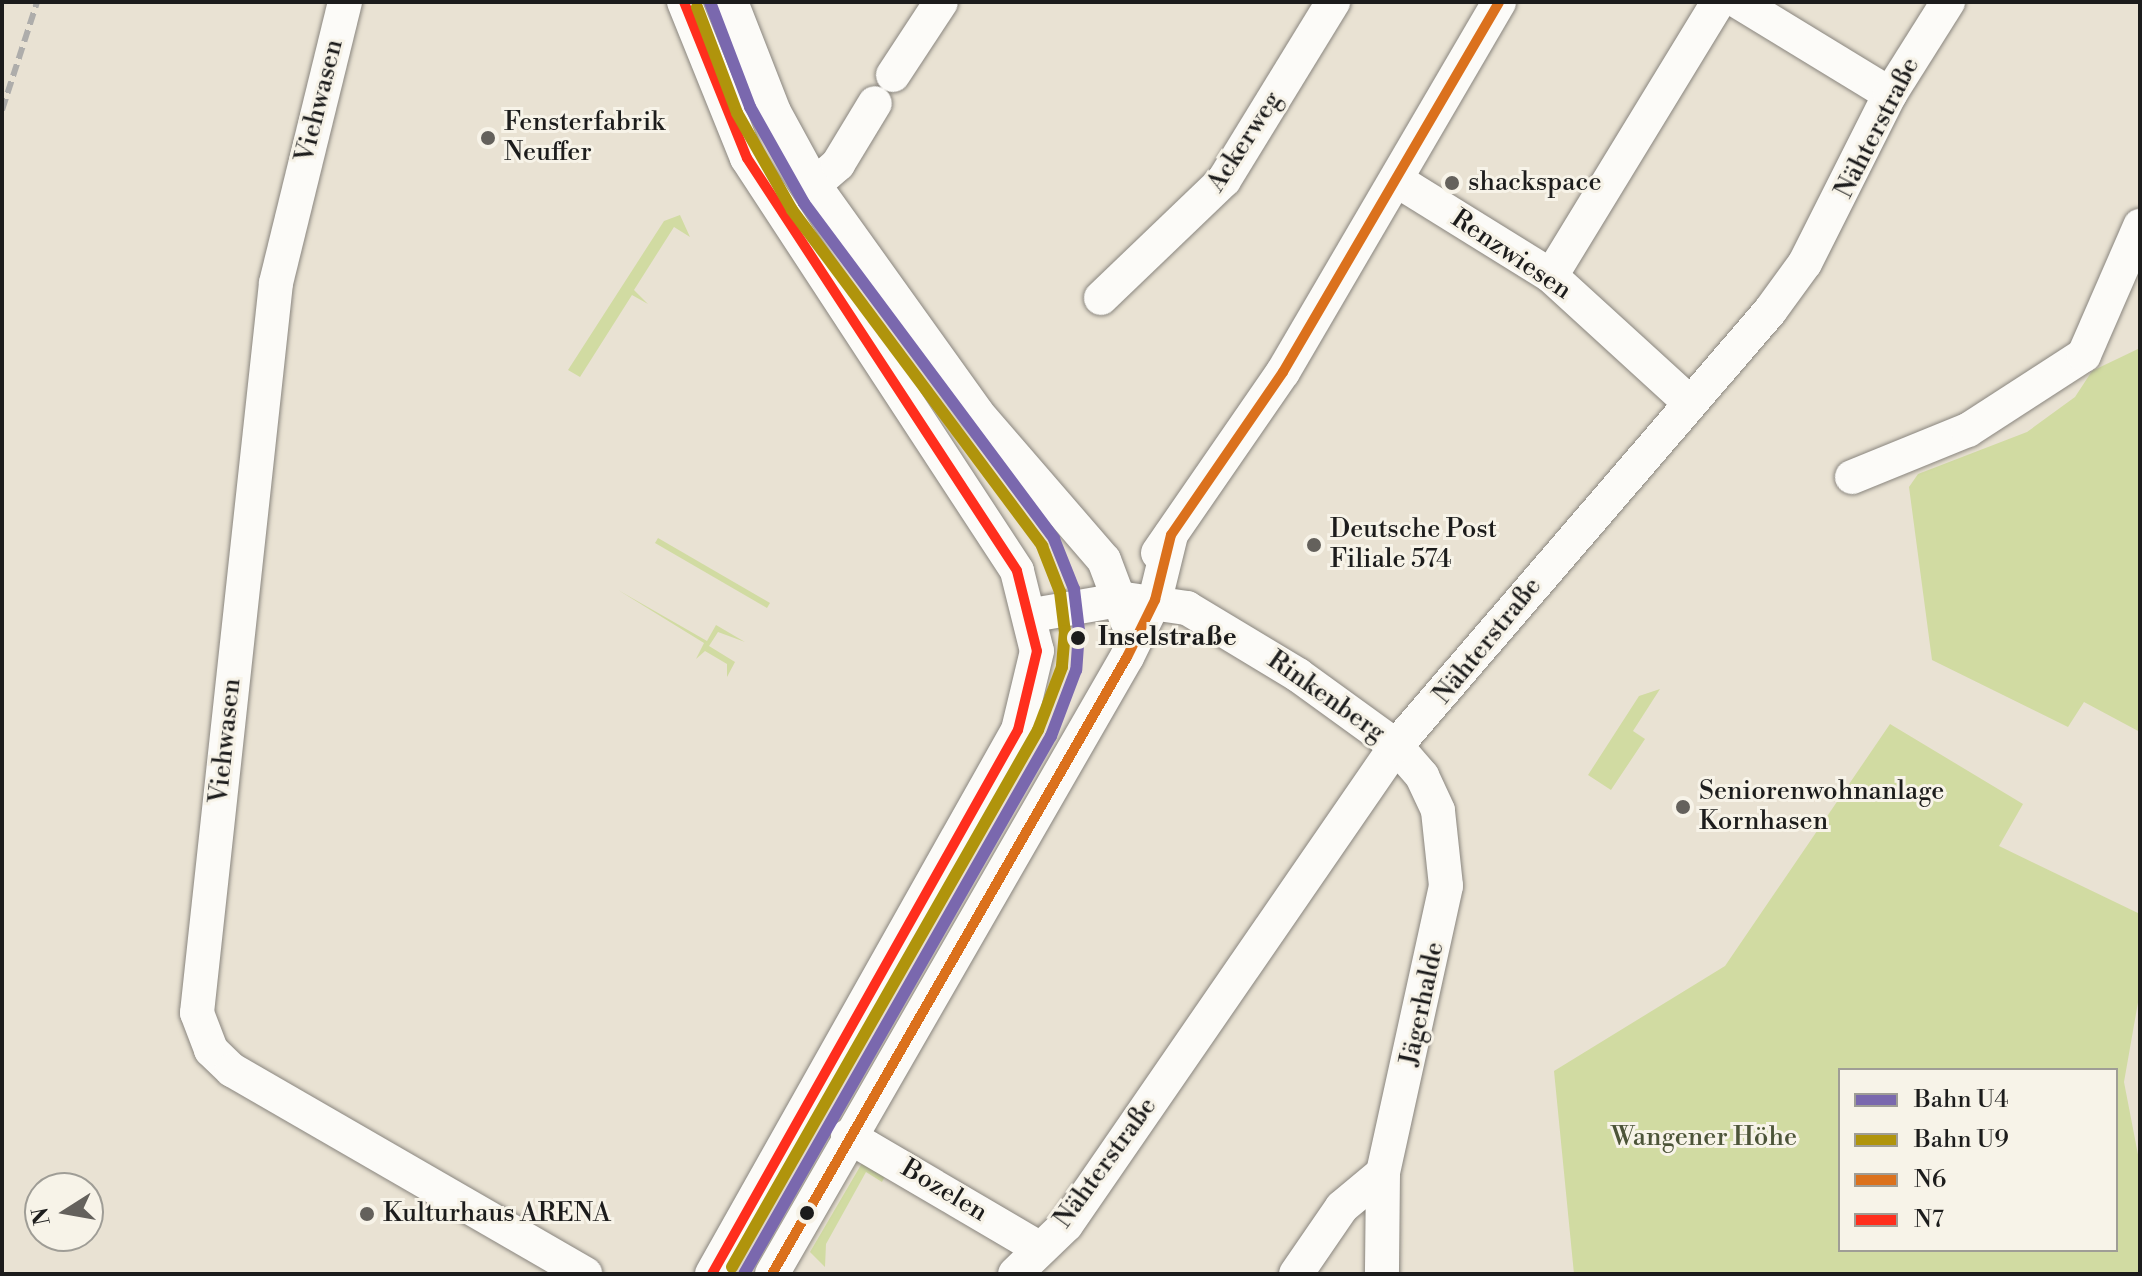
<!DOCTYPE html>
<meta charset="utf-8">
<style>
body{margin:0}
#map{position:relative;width:2142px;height:1276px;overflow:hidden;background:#e9e2d3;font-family:"Libre Bodoni",serif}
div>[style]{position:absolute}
.green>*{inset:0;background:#d1dba2}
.roads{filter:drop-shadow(0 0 2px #89857e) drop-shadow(0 0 2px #89857e)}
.minor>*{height:34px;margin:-17px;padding:0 17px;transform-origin:17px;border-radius:17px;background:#fcfbf8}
.rail>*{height:6px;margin-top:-3px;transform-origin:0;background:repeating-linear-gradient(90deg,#aeadab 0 12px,transparent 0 18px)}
.bus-1>*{height:10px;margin:-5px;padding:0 5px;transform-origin:5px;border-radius:5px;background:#db711d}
.bus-2>*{height:10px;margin:-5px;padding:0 5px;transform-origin:5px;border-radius:5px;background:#ff2e1d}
.rail-1>*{height:12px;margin:-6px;padding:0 6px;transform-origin:6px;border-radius:6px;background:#7a68ae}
.rail-2>*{height:12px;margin:-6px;padding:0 6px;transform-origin:6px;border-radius:6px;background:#b0940c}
.dots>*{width:22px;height:22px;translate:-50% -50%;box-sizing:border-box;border:4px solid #f7f3e8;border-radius:50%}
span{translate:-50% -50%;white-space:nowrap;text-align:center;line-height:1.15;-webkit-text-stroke:6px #f7f3e8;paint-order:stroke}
.street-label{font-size:26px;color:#1c1c1c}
.poi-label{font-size:26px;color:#1c1c1c}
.left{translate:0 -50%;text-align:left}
.stop-label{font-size:26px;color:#1c1c1c;font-weight:700}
.park-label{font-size:26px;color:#4c5438}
.frame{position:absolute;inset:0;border:4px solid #1c1c1c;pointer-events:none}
.legend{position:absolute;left:1838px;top:1068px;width:280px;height:184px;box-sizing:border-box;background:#f7f3e8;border:2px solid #9f9d96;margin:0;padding:10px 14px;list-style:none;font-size:24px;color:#1c1c1c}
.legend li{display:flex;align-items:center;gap:16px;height:40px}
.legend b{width:40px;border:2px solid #9f9d96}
.north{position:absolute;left:24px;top:1172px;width:80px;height:80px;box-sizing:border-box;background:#f7f3e8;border:2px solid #9f9d96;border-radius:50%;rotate:259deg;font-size:22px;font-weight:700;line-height:32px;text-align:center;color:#1c1c1c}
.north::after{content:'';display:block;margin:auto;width:28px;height:36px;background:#64615c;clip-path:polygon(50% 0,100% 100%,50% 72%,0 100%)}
</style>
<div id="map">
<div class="green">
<div style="clip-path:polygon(680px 215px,690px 237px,674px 227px,634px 290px,648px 304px,632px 295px,580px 377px,568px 370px,664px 221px)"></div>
<div style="clip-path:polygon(2140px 348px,2140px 732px,2084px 702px,2068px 727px,1932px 660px,1909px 487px,1918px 474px,2027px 432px,2075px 397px,2092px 371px)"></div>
<div style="clip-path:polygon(658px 538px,770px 603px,767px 608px,655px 543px)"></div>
<div style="clip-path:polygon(618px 590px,707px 641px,716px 625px,745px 642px,718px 632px,709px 646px,735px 662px,727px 677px,727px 664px,705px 651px,696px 659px,704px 643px)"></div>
<div style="clip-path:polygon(1660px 689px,1633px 731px,1645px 739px,1611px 790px,1588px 775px,1639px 696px)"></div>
<div style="clip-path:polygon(evenodd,1890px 724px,2023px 804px,1999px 846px,2140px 914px,2140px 991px,2124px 1082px,2140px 1165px,2140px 1274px,1574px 1274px,1554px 1071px,1725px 966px,1890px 724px,2116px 1070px,2116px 1250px,1840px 1250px,1840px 1070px,2116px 1070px)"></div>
<div style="clip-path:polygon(865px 1158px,887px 1172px,882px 1182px,866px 1172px,826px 1244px,825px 1267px,810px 1252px)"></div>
</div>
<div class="roads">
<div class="minor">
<div style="left:345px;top:2px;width:289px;rotate:103.8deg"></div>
<div style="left:276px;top:283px;width:734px;rotate:96.18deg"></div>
<div style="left:197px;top:1013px;width:40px;rotate:69deg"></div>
<div style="left:211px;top:1050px;width:29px;rotate:44deg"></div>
<div style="left:232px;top:1070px;width:408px;rotate:30deg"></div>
<div style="left:684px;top:2px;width:168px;rotate:68deg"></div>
<div style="left:747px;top:158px;width:493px;rotate:56.8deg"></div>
<div style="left:1017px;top:571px;width:82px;rotate:76deg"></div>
<div style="left:1037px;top:651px;width:81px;rotate:103.5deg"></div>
<div style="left:1018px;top:730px;width:624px;rotate:119.36deg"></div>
<div style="left:731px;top:2px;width:118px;rotate:68.6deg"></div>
<div style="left:774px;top:112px;width:83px;rotate:61.3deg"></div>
<div style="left:814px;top:185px;width:280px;rotate:54.4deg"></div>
<div style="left:977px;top:413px;width:194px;rotate:49.2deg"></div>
<div style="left:1104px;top:560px;width:65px;rotate:69.3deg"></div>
<div style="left:1739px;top:2px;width:177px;rotate:31.4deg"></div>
<div style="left:893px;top:75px;width:87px;rotate:-56.7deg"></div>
<div style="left:1398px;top:181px;width:180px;rotate:31.8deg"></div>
<div style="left:1551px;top:276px;width:187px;rotate:42.4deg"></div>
<div style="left:814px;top:185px;width:32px;rotate:-41deg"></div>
<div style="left:838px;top:164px;width:71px;rotate:-58.8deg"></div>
<div style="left:1551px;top:276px;width:321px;rotate:-58.6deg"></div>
<div style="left:1101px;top:298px;width:170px;rotate:-43.8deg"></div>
<div style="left:1224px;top:180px;width:209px;rotate:-58.5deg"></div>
<div style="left:1852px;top:477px;width:125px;rotate:-22.1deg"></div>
<div style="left:1968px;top:430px;width:138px;rotate:-32.9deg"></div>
<div style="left:2084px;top:355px;width:141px;rotate:-66.5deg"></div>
<div style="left:1158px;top:553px;width:220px;rotate:-55.4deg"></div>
<div style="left:1283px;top:372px;width:428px;rotate:-59.7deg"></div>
<div style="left:1033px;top:615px;width:93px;rotate:-9.9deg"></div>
<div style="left:1125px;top:599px;width:63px;rotate:8.3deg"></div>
<div style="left:1187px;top:608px;width:130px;rotate:31.1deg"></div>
<div style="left:1298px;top:675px;width:121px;rotate:35.9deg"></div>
<div style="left:1396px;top:746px;width:40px;rotate:49deg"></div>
<div style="left:1422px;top:776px;width:38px;rotate:65deg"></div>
<div style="left:1438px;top:811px;width:75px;rotate:83.9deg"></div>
<div style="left:1446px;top:886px;width:294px;rotate:102.4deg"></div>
<div style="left:1383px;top:1173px;width:101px;rotate:90.6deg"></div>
<div style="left:848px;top:1136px;width:221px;rotate:30.4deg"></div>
<div style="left:772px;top:1274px;width:712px;rotate:-60.09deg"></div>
<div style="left:1127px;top:657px;width:64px;rotate:-63.8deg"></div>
<div style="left:1155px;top:600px;width:67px;rotate:-76.2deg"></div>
<div style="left:1015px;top:1274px;width:71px;rotate:-43.9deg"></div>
<div style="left:1066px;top:1225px;width:582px;rotate:-55.44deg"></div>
<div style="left:1396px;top:746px;width:574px;rotate:-49.31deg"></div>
<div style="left:1770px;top:311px;width:59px;rotate:-53.9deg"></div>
<div style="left:1805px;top:263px;width:189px;rotate:-63.3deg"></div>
<div style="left:1890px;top:94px;width:109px;rotate:-57.8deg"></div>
<div style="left:1296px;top:1274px;width:81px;rotate:-55.5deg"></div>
<div style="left:1342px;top:1207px;width:53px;rotate:-39.7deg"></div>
</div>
</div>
<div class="rail">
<div style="left:2px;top:110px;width:114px;rotate:-72deg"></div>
</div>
<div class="bus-1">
<div style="left:772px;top:1274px;width:712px;rotate:-60.09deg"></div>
<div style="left:1127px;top:657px;width:64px;rotate:-63.8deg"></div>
<div style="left:1155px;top:600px;width:67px;rotate:-76.2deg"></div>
<div style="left:1171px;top:535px;width:198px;rotate:-55.5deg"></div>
<div style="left:1283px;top:372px;width:428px;rotate:-59.7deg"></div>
</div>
<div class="bus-2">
<div style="left:684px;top:2px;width:168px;rotate:68deg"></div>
<div style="left:747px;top:158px;width:493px;rotate:56.8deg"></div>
<div style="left:1017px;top:571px;width:82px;rotate:76deg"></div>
<div style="left:1037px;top:651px;width:81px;rotate:103.5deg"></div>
<div style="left:1018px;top:730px;width:624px;rotate:119.36deg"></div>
</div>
<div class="rail-1">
<div style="left:710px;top:2px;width:112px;rotate:69.1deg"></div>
<div style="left:750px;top:107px;width:110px;rotate:60.6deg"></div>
<div style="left:804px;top:203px;width:419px;rotate:53.3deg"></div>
<div style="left:1054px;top:539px;width:54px;rotate:68.2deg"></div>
<div style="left:1074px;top:589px;width:42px;rotate:83.2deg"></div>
<div style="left:1079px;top:631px;width:39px;rotate:94deg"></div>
<div style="left:1076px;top:670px;width:71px;rotate:110.7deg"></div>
<div style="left:1051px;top:736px;width:619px;rotate:119.71deg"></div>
</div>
<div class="rail-2">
<div style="left:697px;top:7px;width:113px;rotate:69.3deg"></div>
<div style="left:737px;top:113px;width:112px;rotate:60.4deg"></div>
<div style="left:792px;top:210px;width:419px;rotate:53.3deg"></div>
<div style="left:1042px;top:546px;width:49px;rotate:68.6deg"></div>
<div style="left:1060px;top:592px;width:39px;rotate:83deg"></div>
<div style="left:1065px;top:631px;width:36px;rotate:95deg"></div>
<div style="left:1062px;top:667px;width:67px;rotate:110.9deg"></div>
<div style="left:1038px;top:730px;width:618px;rotate:119.68deg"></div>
</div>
<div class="dots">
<div style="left:488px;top:138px;background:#64615c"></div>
<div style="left:1452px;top:183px;background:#64615c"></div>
<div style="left:1314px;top:545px;background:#64615c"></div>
<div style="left:1078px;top:638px;background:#1c1c1c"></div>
<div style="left:1683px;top:807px;background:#64615c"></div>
<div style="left:807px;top:1213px;background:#1c1c1c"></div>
<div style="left:367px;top:1214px;background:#64615c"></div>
</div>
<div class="street-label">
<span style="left:320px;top:101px;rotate:-76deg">Viehwasen</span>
<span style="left:1878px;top:128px;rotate:-63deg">Nähterstraße</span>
<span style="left:1245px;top:142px;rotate:-57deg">Ackerweg</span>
<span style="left:1511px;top:255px;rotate:34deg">Renzwiesen</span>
<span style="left:1488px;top:641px;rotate:-51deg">Nähterstraße</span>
<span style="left:1326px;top:697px;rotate:35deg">Rinkenberg</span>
<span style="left:226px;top:741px;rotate:-84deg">Viehwasen</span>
<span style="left:1423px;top:1004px;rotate:-78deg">Jägerhalde</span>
<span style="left:1106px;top:1163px;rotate:-54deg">Nähterstraße</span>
<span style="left:944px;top:1191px;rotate:31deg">Bozelen</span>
</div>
<div class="poi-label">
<span class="left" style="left:504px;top:138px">Fensterfabrik<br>Neuffer</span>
<span class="left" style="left:1468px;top:183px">shackspace</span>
<span class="left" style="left:1330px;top:545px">Deutsche Post<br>Filiale 574</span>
<span class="left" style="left:1699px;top:807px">Seniorenwohnanlage<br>Kornhasen</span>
<span class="left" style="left:383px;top:1214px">Kulturhaus ARENA</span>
</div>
<div class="stop-label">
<span class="left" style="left:1098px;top:638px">Inselstraße</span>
</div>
<div class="park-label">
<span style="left:1704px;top:1138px">Wangener Höhe</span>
</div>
<div class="frame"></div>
<ul class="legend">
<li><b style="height:10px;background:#7a68ae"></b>Bahn U4</li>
<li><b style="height:10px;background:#b0940c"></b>Bahn U9</li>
<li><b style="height:10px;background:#db711d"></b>N6</li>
<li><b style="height:10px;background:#ff2e1d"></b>N7</li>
</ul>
<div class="north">N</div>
</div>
